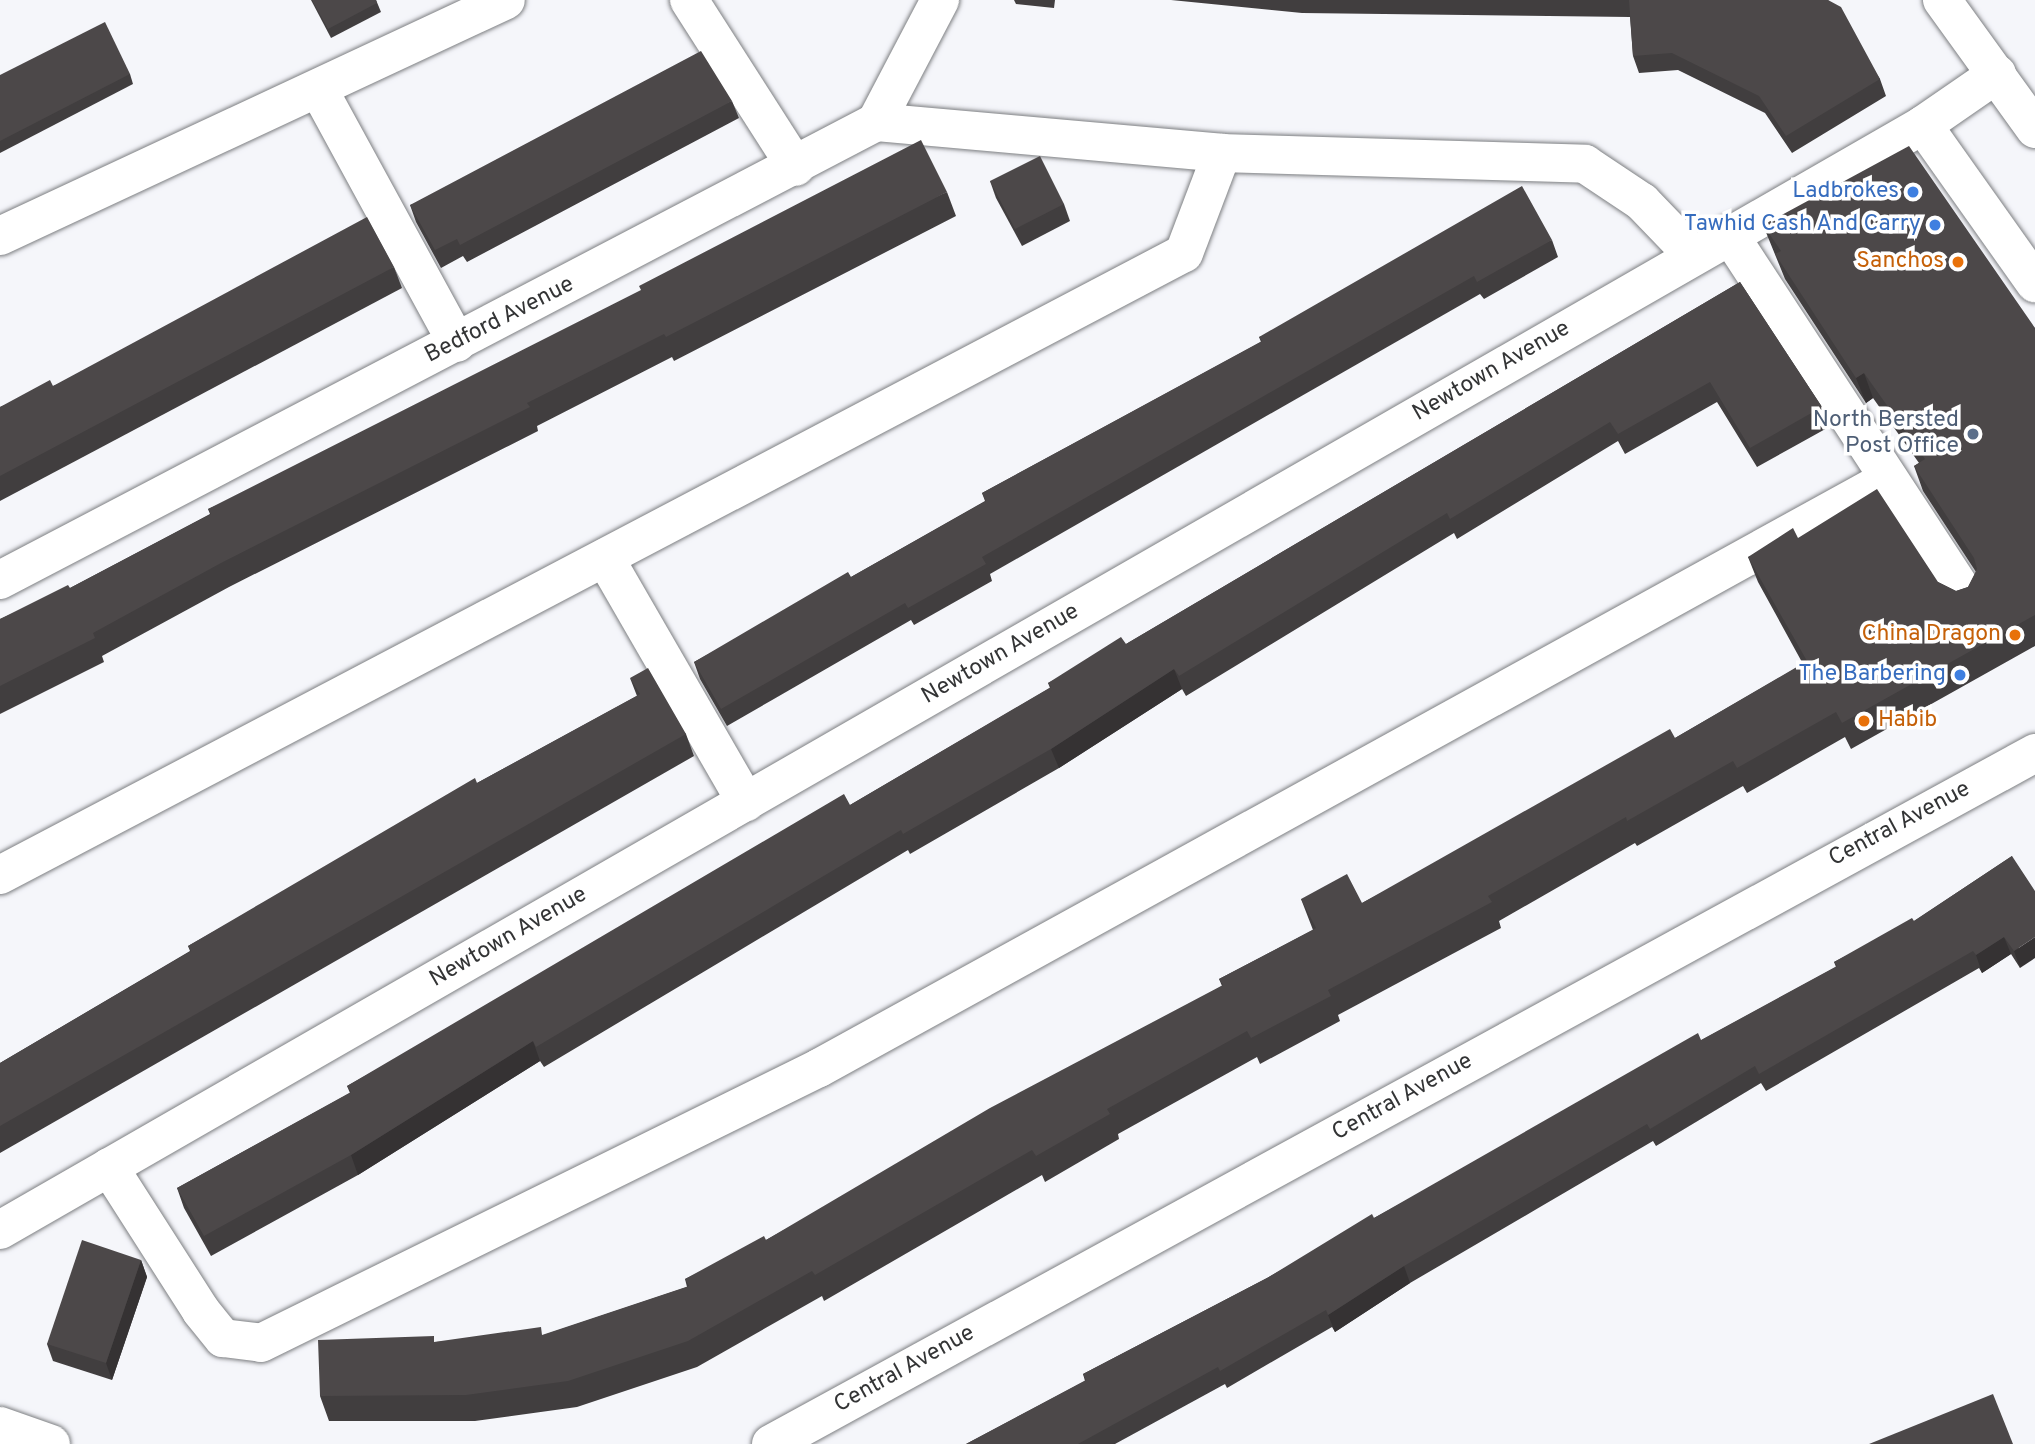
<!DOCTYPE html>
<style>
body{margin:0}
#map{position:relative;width:2035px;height:1444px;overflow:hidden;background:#f5f6fa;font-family:Overpass,sans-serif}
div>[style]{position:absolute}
.roads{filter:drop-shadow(0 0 2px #7d7f82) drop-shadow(0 0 2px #7d7f82)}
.minor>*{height:38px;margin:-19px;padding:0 19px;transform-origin:19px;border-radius:19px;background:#fff}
.major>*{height:38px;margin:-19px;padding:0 19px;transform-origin:19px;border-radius:19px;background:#fff}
.wall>*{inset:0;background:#413e3f}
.shaded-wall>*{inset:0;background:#353233}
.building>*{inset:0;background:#4c4849}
.dots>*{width:19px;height:19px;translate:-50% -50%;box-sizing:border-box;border:4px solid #fff;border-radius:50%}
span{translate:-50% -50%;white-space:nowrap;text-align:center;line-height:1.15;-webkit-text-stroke:7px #fff;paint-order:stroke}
.shop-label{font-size:23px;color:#366cbe}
.right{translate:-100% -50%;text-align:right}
.food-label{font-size:23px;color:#c56008}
.left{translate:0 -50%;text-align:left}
.street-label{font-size:23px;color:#333435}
.service-label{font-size:23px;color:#4e5e75}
</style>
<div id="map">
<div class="roads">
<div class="minor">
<div style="left:689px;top:0;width:198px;rotate:57.4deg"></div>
<div style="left:319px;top:90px;width:288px;rotate:61.4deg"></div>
<div style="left:876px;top:122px;width:347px;rotate:5.1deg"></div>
<div style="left:1222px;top:153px;width:363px;rotate:1.7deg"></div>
<div style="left:1585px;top:164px;width:69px;rotate:33.7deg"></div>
<div style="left:1642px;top:202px;width:75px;rotate:46.1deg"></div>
<div style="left:1923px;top:125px;width:194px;rotate:54.7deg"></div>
<div style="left:1729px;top:234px;width:431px;rotate:56.8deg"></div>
<div style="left:0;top:236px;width:558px;rotate:-25deg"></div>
<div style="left:605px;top:558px;width:282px;rotate:60deg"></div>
<div style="left:0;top:580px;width:989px;rotate:-27.6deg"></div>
<div style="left:876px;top:122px;width:138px;rotate:-62.3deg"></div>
<div style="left:0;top:875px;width:1337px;rotate:-27.71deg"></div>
<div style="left:1184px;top:253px;width:107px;rotate:-69.2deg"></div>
<div style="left:109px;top:1167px;width:171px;rotate:57.4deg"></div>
<div style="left:201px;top:1311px;width:35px;rotate:51deg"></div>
<div style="left:223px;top:1338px;width:38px;rotate:7deg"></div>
<div style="left:261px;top:1343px;width:622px;rotate:-26.24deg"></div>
<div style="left:819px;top:1068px;width:1221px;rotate:-28.85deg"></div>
<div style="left:0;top:1230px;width:2218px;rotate:-29.88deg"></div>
<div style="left:1923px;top:125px;width:90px;rotate:-34.6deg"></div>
<div style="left:0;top:1426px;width:54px;rotate:19.4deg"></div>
<div style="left:771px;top:1444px;width:1441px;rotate:-28.66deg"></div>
</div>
<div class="major">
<div style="left:1942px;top:0;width:159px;rotate:54.2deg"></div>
</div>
</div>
<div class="wall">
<div style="clip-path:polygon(311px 0,376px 0,381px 12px,331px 38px)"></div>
<div style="clip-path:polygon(1014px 0,1055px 0,1054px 8px,1016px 4px)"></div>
<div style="clip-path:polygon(1171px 0,1828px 0,1880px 79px,1886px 96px,1792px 153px,1765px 113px,1678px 70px,1639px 73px,1633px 56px,1630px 17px,1302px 13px)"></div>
<div style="clip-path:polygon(130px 74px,133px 84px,0 153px,0 75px)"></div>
<div style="clip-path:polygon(732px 101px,739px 118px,467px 262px,463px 256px,441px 268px,416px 222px,410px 205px)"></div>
<div style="clip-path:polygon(990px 181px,1064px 204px,1070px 221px,1022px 246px,996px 198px)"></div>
<div style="clip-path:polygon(947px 192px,956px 216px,674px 361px,672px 357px,537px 426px,538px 431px,229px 587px,102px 656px,104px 662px,0 714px,0 619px,70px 588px,210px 514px,208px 509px)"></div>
<div style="clip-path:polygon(1763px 225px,2035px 328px,2035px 646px,1851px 749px,1845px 737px,1747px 793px,1743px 786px,1637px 846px,1635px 843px,1499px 921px,1501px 928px,1338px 1015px,1340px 1021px,1260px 1064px,1257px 1057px,1118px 1134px,1119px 1139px,1045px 1182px,1042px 1175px,824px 1301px,822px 1296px,697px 1367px,577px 1407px,475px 1421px,329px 1421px,320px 1396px,436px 1342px,544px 1335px,687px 1287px,685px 1279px,766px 1240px,1222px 986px,1219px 979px,1313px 930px,1301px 899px,1362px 903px,1675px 738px,1803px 664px,1758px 582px,1748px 557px,1798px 538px,1938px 582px,1956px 591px,1968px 587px,1976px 572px,1923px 491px,1914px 466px,1919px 463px,1873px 398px,1866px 403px,1785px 279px)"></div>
<div style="clip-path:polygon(1552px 240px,1558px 257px,1484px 299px,1480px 294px,990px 574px,992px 581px,914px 625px,911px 620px,727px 726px,700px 679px,694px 662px,851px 577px,985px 501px,982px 493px,1261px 342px,1259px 337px)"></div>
<div style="clip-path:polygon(394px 267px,402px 288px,0 501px,0 407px,53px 386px)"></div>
<div style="clip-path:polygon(1740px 282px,1822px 407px,1829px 427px,1757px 467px,1717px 402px,1625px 454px,1618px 441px,1457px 539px,1454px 533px,1186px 696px,1182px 689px,1059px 768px,910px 854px,908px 850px,544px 1067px,540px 1061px,358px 1175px,211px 1256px,184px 1208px,177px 1188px,350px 1093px,347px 1086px,850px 805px,1050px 688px,1048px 683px,1126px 644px)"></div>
<div style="clip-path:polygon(630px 678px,686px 734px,694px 756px,0 1153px,0 1063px,190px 951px,188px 946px,477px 783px,637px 696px)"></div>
<div style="clip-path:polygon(2012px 856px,2020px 968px,2011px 954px,1982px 973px,1979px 968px,1766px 1091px,1761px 1083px,1656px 1146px,1653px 1141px,1410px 1283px,1335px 1332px,1332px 1327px,1227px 1388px,1225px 1384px,1115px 1444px,966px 1444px,1085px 1381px,1083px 1374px,1267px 1278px,1374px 1218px,1836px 967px,1834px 962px,1914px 921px)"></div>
<div style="clip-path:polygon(141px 1260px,147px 1277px,112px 1380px,53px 1361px,47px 1344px)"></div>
</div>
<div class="shaded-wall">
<div style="clip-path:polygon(1864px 373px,1873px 398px,1866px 403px,1856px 378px)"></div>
<div style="clip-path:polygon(1174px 669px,1182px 689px,1059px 768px,1051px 749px)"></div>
<div style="clip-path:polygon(2004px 937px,2011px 954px,1982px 973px,1976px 955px)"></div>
<div style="clip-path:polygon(2035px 937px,2035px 958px,2020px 968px,2014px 951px)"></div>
<div style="clip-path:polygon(533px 1041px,540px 1061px,358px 1175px,351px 1155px)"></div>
<div style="clip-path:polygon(141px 1260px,147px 1277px,112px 1380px,106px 1363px)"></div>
<div style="clip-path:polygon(1404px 1266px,1410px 1283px,1335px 1332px,1328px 1315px)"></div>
</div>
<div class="building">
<div style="clip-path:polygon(312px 0,376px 0,377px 3px,328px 29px)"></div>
<div style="clip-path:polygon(1594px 0,1828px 0,1841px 7px,1880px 79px,1786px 136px,1759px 96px,1672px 53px,1633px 56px,1629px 0)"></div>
<div style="clip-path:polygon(105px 22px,130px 74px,0 141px,0 75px)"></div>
<div style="clip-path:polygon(701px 51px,732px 101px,460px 245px,457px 239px,435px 250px,410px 205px)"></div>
<div style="clip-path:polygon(921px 140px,947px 192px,666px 337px,664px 334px,527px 403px,530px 407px,221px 563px,93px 633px,95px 638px,0 686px,0 619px,68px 585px,70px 588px,211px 514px,208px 509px,641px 290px,639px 286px)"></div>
<div style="clip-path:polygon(1909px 146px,2035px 328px,2035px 615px,1842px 723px,1836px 712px,1737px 768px,1733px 761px,1627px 821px,1626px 817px,1488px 896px,1492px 902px,1328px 990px,1331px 996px,1251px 1038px,1247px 1031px,1107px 1109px,1110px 1114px,1036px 1156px,1032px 1150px,815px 1275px,812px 1271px,688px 1341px,568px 1381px,466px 1395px,320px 1396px,318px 1340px,434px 1336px,434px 1342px,541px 1327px,542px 1335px,689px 1286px,685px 1279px,764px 1236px,766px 1240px,990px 1108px,1223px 985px,1219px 979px,1316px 928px,1301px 899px,1347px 874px,1362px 903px,1670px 729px,1675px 738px,1807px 661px,1748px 557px,1793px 528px,1798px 538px,1877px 489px,1938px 582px,1956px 591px,1968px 587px,1977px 569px,1974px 558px,1914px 466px,1925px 459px,1864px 373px,1856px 378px,1775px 254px,1781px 251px,1763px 225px)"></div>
<div style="clip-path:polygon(1040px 156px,1064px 204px,1015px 229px,990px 181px)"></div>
<div style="clip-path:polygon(1522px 186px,1552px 240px,1477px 282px,1474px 276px,982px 557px,986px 564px,908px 608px,905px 603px,721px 709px,694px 662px,848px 572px,851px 577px,986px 501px,982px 493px,1262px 341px,1259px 337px)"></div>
<div style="clip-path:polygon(367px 217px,394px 267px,0 476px,0 407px,50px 380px,53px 386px)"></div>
<div style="clip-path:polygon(1740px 282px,1822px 407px,1750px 448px,1710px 382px,1618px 434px,1610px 422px,1450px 519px,1447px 513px,1179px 676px,1174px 669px,1051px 749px,903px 834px,901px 830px,536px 1047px,533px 1041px,351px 1155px,204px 1236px,177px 1188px,351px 1092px,347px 1086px,844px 794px,850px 805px,1051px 687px,1048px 683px,1121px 637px,1126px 644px)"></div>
<div style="clip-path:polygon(648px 668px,686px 734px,0 1126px,0 1063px,191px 951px,188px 946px,475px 778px,477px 783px,640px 694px,630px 678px)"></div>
<div style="clip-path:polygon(2012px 856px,2035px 891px,2035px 937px,2014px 951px,2004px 937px,1976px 955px,1973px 951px,1759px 1074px,1755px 1066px,1650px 1129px,1647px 1124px,1404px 1266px,1328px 1315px,1326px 1310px,1220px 1371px,1218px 1367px,1078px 1444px,966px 1444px,1086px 1380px,1083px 1374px,1267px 1278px,1372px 1214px,1374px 1218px,1698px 1033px,1701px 1040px,1837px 966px,1834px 962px,1912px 918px,1914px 921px)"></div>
<div style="clip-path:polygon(82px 1240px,141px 1260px,106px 1363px,47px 1344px)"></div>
<div style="clip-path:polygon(1993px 1394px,2013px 1444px,1869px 1444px)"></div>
</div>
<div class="dots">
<div style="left:1913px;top:192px;background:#3f7fe0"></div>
<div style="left:1935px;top:225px;background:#3f7fe0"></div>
<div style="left:1958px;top:262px;background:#e8710a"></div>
<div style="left:1973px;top:434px;background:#5c6f8a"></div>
<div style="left:2015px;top:635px;background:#e8710a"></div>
<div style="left:1960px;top:675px;background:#3f7fe0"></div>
<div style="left:1864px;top:721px;background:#e8710a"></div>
</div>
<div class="shop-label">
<span class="right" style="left:1899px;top:192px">Ladbrokes</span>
<span class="right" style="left:1921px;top:225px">Tawhid Cash And Carry</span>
<span class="right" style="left:1946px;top:675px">The Barbering</span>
</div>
<div class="food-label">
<span class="right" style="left:1944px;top:262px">Sanchos</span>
<span class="right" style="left:2001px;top:635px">China Dragon</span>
<span class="left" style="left:1878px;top:721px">Habib</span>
</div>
<div class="street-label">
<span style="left:500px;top:321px;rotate:-27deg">Bedford Avenue</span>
<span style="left:1492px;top:372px;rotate:-30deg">Newtown Avenue</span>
<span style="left:1001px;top:655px;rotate:-30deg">Newtown Avenue</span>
<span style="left:1900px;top:825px;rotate:-28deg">Central Avenue</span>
<span style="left:509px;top:938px;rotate:-30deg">Newtown Avenue</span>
<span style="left:1403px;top:1098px;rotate:-29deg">Central Avenue</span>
<span style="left:905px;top:1370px;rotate:-29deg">Central Avenue</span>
</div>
<div class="service-label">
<span class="right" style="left:1959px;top:434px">North Bersted<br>Post Office</span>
</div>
</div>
